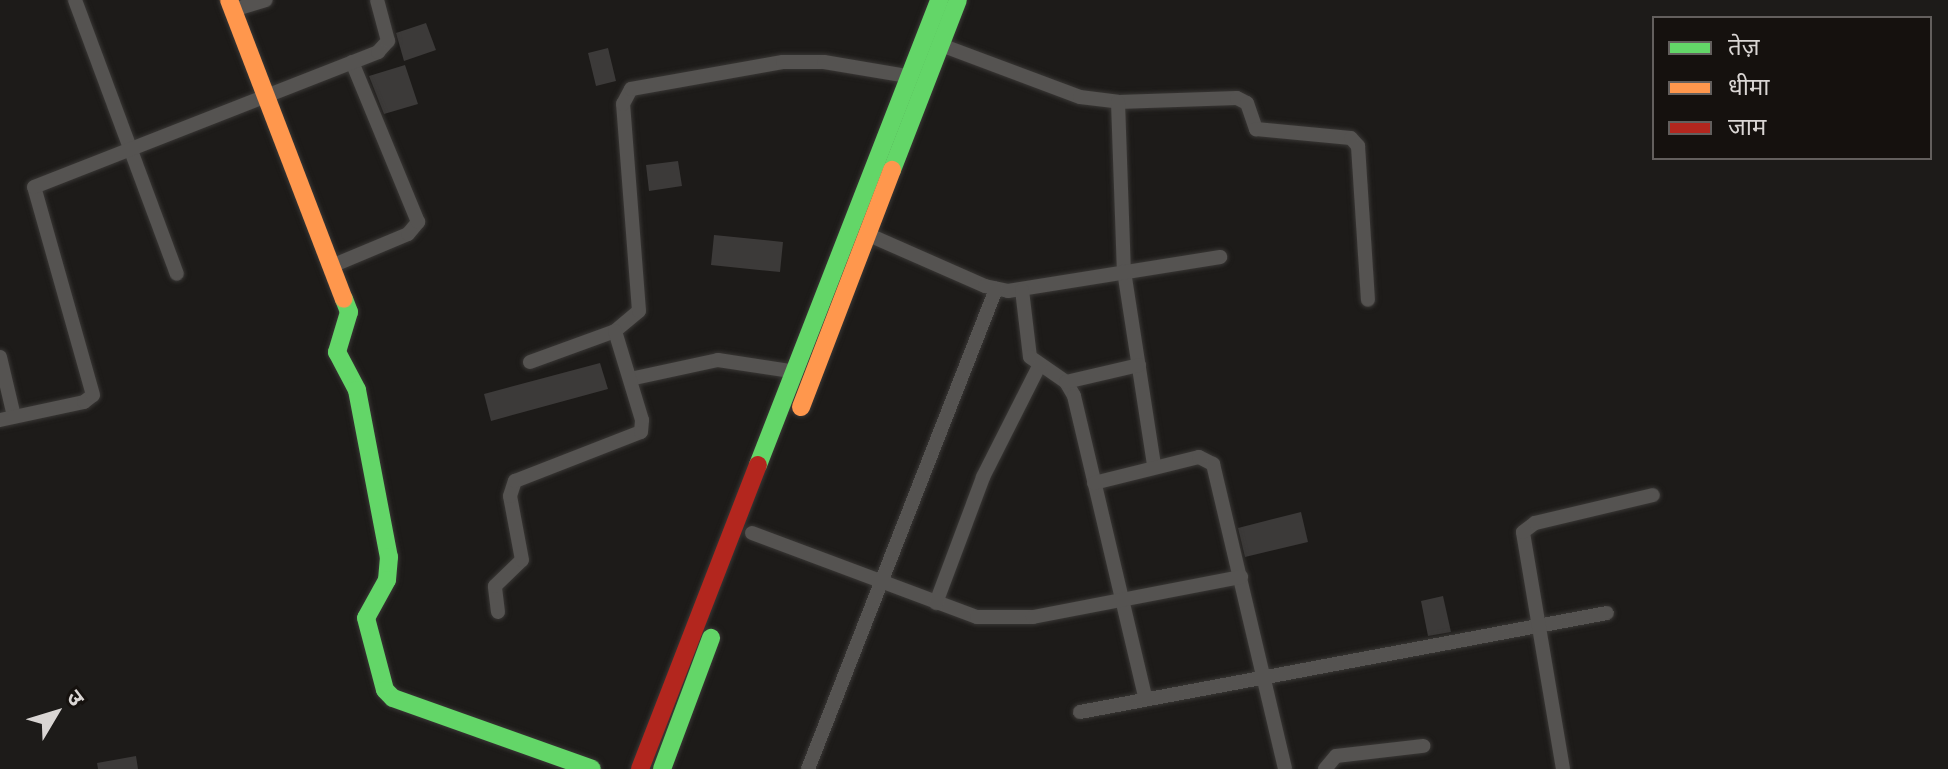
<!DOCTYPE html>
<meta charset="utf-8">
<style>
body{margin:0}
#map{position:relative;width:1948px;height:769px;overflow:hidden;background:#1d1b19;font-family:Montserrat,"Noto Sans Devanagari",sans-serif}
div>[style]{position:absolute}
.building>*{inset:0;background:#3c3a39}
.roads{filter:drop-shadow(0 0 2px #393735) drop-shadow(0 0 2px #393735)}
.street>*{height:14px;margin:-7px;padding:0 7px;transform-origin:7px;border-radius:7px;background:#555351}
.fast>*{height:18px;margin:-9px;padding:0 9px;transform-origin:9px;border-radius:9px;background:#63d668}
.slow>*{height:18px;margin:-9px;padding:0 9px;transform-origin:9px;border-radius:9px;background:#ff974d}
.jam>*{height:18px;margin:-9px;padding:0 9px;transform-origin:9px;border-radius:9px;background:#b3261e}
span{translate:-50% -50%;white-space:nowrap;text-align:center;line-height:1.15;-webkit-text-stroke:6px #15110e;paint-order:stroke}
.legend{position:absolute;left:1652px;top:16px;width:280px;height:144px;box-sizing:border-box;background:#15110e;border:2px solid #635f5d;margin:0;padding:10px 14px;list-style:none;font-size:24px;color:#d9d5d3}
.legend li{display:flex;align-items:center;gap:16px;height:40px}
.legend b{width:40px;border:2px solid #635f5d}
.north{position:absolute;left:16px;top:673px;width:80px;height:80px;-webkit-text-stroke:6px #15110e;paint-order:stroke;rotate:52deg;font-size:22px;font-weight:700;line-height:32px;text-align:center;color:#d9d5d3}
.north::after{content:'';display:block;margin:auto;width:28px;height:36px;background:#d9d5d3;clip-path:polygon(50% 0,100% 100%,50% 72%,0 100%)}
</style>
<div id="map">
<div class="building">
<div style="clip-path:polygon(426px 23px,436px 50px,404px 61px,396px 33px)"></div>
<div style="clip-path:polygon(608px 48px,616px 81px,596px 86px,588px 53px)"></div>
<div style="clip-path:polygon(405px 65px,418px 104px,384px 114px,369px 76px)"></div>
<div style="clip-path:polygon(678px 161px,682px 186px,649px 191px,646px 165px)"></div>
<div style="clip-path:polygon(714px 235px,783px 242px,780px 272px,711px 265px)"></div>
<div style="clip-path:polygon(600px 363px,608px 389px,491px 421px,484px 394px)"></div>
<div style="clip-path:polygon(1301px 512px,1308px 542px,1245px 557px,1238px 528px)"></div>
<div style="clip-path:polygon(1443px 596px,1451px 632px,1428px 636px,1421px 601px)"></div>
<div style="clip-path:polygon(136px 756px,138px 769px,98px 769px,97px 763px)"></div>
</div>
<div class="roads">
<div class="street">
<div style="left:75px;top:0;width:292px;rotate:69.6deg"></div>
<div style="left:233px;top:10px;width:34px;rotate:-17deg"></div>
<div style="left:941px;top:45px;width:148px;rotate:20.5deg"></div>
<div style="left:1080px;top:97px;width:38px;rotate:7deg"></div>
<div style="left:1118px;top:102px;width:119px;rotate:-1.9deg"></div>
<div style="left:1237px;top:98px;width:11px;rotate:27deg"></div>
<div style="left:1247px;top:103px;width:28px;rotate:71deg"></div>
<div style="left:1256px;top:129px;width:95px;rotate:5.4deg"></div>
<div style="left:1351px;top:138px;width:11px;rotate:49deg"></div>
<div style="left:1358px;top:146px;width:154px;rotate:86.3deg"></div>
<div style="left:1118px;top:102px;width:169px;rotate:88deg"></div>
<div style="left:1124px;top:271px;width:195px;rotate:81.2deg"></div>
<div style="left:869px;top:235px;width:127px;rotate:23.7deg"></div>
<div style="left:985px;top:286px;width:24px;rotate:12deg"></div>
<div style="left:1008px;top:291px;width:215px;rotate:-9.1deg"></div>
<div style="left:334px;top:265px;width:80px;rotate:-22.7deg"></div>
<div style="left:408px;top:234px;width:16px;rotate:-50deg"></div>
<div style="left:418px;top:222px;width:173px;rotate:-112.4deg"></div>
<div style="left:1022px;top:290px;width:67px;rotate:83.2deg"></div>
<div style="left:1030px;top:357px;width:44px;rotate:34.8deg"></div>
<div style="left:1066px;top:382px;width:16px;rotate:60deg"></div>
<div style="left:1074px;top:396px;width:309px;rotate:76.7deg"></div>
<div style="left:0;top:357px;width:61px;rotate:76.7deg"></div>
<div style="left:530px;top:362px;width:90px;rotate:-20deg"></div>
<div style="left:615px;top:331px;width:31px;rotate:-40deg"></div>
<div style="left:639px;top:311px;width:208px;rotate:-94.4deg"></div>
<div style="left:623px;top:104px;width:17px;rotate:-62deg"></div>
<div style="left:631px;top:89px;width:154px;rotate:-10.1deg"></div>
<div style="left:783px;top:62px;width:41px"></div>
<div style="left:824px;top:62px;width:85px;rotate:9.5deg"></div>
<div style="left:630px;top:379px;width:90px;rotate:-12.2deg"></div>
<div style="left:718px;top:360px;width:79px;rotate:8.7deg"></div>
<div style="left:1066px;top:382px;width:75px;rotate:-13.1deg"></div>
<div style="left:0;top:420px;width:86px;rotate:-12.1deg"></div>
<div style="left:84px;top:402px;width:11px;rotate:-38deg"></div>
<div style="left:93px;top:395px;width:216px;rotate:-105.8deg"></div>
<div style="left:34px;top:187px;width:370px;rotate:-21.4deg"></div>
<div style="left:378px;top:52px;width:15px;rotate:-48deg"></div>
<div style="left:388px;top:41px;width:42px;rotate:-105deg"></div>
<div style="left:1094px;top:483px;width:108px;rotate:-13.9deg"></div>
<div style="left:1199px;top:457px;width:16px;rotate:27deg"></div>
<div style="left:1213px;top:464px;width:313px;rotate:76.7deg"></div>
<div style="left:752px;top:533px;width:240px;rotate:20.5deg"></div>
<div style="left:977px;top:617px;width:56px"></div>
<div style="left:1033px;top:617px;width:212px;rotate:-10.9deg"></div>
<div style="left:936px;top:603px;width:134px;rotate:-69.5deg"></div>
<div style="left:983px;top:477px;width:124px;rotate:-63.2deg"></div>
<div style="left:498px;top:612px;width:26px;rotate:-97deg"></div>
<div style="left:495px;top:586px;width:37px;rotate:-44deg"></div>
<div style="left:522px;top:560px;width:65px;rotate:-100.6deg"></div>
<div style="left:510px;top:496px;width:16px;rotate:-72deg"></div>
<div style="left:515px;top:481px;width:135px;rotate:-21.3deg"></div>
<div style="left:641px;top:432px;width:12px;rotate:-85deg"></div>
<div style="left:642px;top:420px;width:93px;rotate:-106.9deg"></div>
<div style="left:1080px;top:712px;width:536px;rotate:-10.64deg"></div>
<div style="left:808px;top:769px;width:516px;rotate:-68.61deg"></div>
<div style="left:1325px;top:769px;width:17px;rotate:-50deg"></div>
<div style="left:1336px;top:756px;width:88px;rotate:-6.6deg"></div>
<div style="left:1563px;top:769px;width:240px;rotate:-99.6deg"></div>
<div style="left:1523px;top:532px;width:15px;rotate:-37deg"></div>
<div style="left:1535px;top:523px;width:121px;rotate:-13.3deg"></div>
</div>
<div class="fast">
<div style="left:892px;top:170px;width:182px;rotate:-68.8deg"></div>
<div style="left:344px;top:299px;width:14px;rotate:69deg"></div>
<div style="left:349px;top:312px;width:42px;rotate:106.7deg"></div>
<div style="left:337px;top:352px;width:43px;rotate:62.2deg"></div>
<div style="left:357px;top:390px;width:170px;rotate:79.2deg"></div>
<div style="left:389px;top:557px;width:23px;rotate:95deg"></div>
<div style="left:387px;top:580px;width:43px;rotate:118.9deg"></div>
<div style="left:366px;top:618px;width:74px;rotate:75.2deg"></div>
<div style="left:385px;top:690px;width:11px;rotate:45deg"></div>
<div style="left:393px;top:698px;width:211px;rotate:19.6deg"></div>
<div style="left:758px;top:465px;width:499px;rotate:-68.7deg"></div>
<div style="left:662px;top:769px;width:140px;rotate:-69.5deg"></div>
</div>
<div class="slow">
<div style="left:229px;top:0;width:320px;rotate:69deg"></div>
<div style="left:801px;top:407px;width:254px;rotate:-69deg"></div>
</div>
<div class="jam">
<div style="left:640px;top:769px;width:326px;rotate:-68.8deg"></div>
</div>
</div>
<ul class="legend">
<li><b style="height:10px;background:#63d668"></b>तेज़</li>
<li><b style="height:10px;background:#ff974d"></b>धीमा</li>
<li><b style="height:10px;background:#b3261e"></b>जाम</li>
</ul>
<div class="north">उ</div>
</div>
